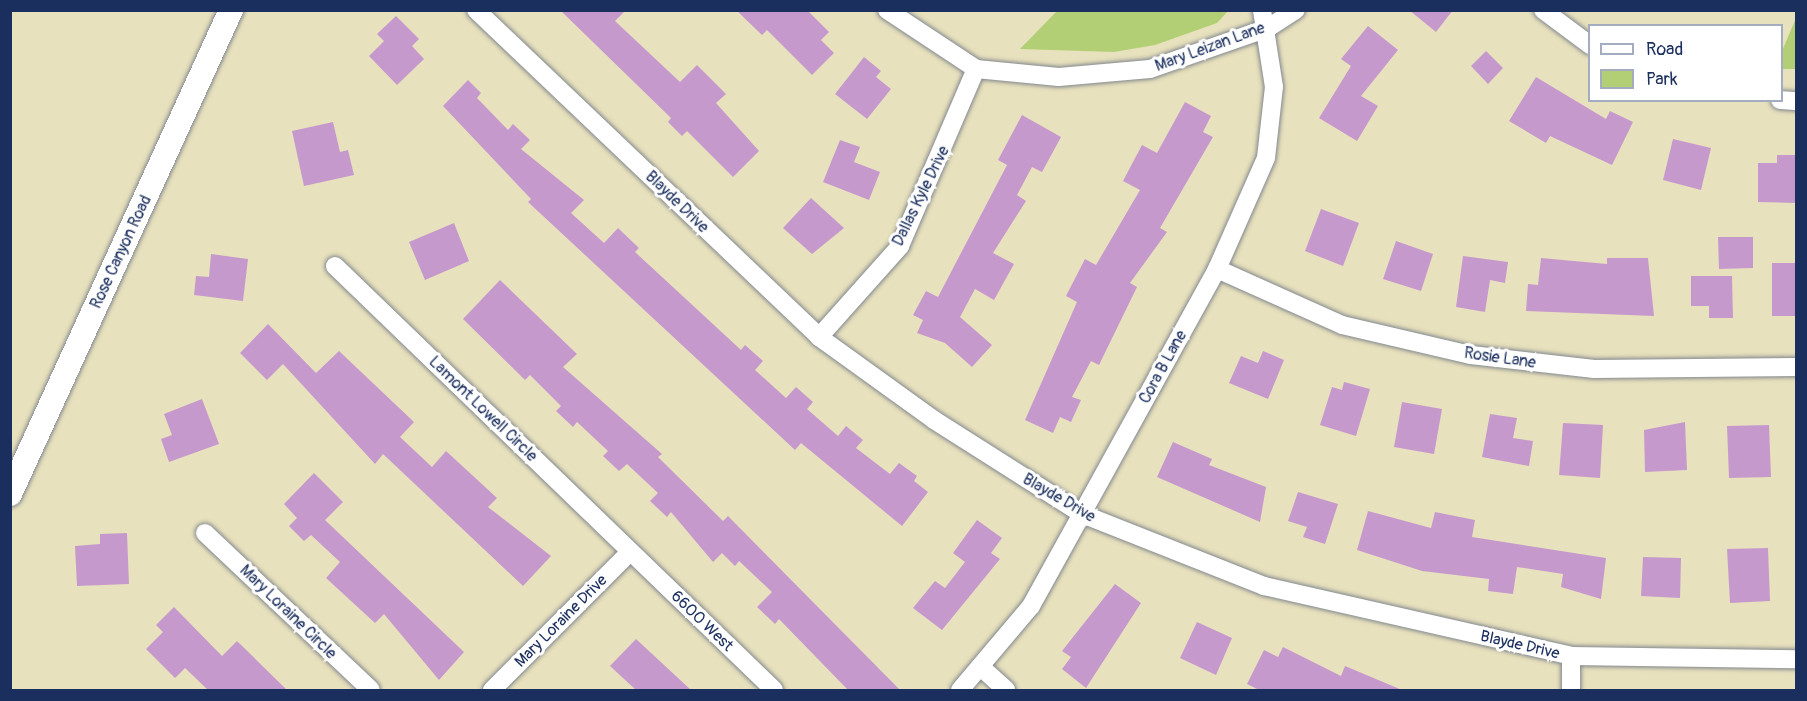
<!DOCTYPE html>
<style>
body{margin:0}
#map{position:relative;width:1807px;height:701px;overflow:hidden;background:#e8e1bd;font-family:Pangolin,sans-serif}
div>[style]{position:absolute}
.green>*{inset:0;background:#b3cf75}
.building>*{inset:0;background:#c699cd}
.roads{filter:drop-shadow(0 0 2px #82888e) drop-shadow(0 0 2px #82888e)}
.street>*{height:18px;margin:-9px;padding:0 9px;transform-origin:9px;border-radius:9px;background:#fff}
.secondary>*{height:24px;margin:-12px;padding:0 12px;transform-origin:12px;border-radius:12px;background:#fff}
span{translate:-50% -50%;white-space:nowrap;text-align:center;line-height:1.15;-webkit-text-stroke:6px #fff;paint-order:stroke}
.street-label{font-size:16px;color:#1b2f5e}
.frame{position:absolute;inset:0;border:12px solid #1b2f5e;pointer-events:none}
.legend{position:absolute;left:1588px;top:24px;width:195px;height:78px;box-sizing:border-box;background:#fff;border:2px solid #a4acbf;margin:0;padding:8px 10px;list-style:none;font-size:18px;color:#1b2f5e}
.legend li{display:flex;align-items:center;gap:12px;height:30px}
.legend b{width:30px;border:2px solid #a4acbf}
</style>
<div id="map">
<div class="green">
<div style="clip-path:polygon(1057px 11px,1057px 10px,1228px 11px,1217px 23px,1155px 45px,1114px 52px,1020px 49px)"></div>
<div style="clip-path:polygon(1796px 18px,1796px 69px,1782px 69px,1782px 51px)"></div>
</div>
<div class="building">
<div style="clip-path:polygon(560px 10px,626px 10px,615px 21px,680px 82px,697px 65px,726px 94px,716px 103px,759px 151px,733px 177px,687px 131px,682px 136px,668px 122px,671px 118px)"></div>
<div style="clip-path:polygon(736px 10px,807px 10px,829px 32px,821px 40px,834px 53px,812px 75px,767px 30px,762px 35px)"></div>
<div style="clip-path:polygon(1409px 10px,1453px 10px,1436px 32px)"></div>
<div style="clip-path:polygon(396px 16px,419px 39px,412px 46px,424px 59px,397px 85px,369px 56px,384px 41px,377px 34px)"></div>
<div style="clip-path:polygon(1368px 26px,1398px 50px,1361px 96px,1378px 106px,1357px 141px,1319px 118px,1351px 66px,1341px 59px)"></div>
<div style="clip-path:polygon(1486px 51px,1503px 68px,1488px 84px,1471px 66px)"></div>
<div style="clip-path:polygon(864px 57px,881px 71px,876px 77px,891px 89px,867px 119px,835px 94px)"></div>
<div style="clip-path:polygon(1536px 77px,1606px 119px,1610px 111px,1633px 122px,1612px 165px,1550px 136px,1546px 143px,1509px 121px)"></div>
<div style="clip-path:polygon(468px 80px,481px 93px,477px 98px,508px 130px,513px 124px,530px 140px,521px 149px,584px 200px,571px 213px,604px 243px,618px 228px,639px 248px,635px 252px,741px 350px,745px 345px,763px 361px,755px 370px,786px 398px,796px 387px,813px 402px,807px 409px,838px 436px,846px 426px,863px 440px,856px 448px,890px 474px,899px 463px,917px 476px,914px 481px,928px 492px,902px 526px,801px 443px,795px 450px,528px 202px,531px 199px,443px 106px)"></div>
<div style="clip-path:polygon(1185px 102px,1211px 116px,1203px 132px,1213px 137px,1160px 228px,1167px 232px,1130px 283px,1137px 287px,1099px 365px,1091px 361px,1072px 397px,1081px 400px,1071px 422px,1060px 417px,1053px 433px,1025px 420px,1077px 302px,1066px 296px,1085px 259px,1096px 265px,1140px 190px,1123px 181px,1142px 145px,1157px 153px)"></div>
<div style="clip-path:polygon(1022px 115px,1061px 137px,1042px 172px,1032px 167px,1017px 195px,1026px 201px,993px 253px,1014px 264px,994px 300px,975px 289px,960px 317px,992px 345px,972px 367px,945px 343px,917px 333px,923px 320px,913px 315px,926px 291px,938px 297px,1007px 165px,998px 160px)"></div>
<div style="clip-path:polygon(333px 122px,340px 152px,348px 150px,354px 175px,304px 186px,292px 131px)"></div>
<div style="clip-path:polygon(1673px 139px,1711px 148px,1701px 190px,1663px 180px)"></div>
<div style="clip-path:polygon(840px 140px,860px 147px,854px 162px,880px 172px,869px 200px,823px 182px)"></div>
<div style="clip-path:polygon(1777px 155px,1797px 155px,1797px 203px,1758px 202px,1758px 163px,1777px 163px)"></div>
<div style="clip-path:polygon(811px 198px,844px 228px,812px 254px,783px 228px)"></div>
<div style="clip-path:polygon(1321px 209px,1359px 223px,1343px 266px,1305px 251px)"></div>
<div style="clip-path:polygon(454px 223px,469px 261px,425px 280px,409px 242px)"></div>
<div style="clip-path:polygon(1718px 237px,1753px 237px,1753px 268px,1719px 269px)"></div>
<div style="clip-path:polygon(1396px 241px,1433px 254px,1421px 291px,1383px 279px)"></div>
<div style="clip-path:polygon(211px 254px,248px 259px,243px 301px,194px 295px,196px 276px,209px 277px)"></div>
<div style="clip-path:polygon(1463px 256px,1508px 262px,1505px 283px,1490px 280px,1485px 312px,1456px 307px)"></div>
<div style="clip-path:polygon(1541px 258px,1607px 264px,1607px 258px,1648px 258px,1654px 316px,1526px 311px,1528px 284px,1538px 285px)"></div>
<div style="clip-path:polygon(1772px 263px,1797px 263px,1797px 316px,1772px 316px)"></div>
<div style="clip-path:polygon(1691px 276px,1732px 276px,1733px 318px,1709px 318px,1709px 306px,1691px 306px)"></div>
<div style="clip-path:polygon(500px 280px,577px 354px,563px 367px,662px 454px,658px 457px,723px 521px,728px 516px,900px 690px,848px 690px,779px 619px,775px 624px,757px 607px,772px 592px,739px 561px,735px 566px,722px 553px,713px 562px,671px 512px,667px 517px,650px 501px,658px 493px,627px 464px,619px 471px,603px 456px,608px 451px,577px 422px,573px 427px,556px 411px,561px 406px,530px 375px,525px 380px,463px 319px)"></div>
<div style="clip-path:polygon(268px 324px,316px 373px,339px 351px,414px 422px,400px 437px,432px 467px,446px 451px,497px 498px,488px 507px,551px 556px,523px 586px,383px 454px,375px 464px,283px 364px,267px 380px,240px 353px)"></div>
<div style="clip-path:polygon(1263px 351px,1284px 360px,1268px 399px,1229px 383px,1241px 356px,1258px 363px)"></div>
<div style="clip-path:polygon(1344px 382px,1370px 389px,1356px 436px,1320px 425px,1332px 387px,1342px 390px)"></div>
<div style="clip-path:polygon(202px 399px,219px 444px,169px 462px,161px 439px,172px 435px,164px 414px)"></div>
<div style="clip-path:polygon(1402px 402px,1442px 409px,1434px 454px,1394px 447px)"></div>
<div style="clip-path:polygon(1490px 414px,1517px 418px,1513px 438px,1533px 441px,1529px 466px,1482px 457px)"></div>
<div style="clip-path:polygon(1685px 422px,1687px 470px,1645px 472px,1644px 430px)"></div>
<div style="clip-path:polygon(1563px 423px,1603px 425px,1600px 478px,1559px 475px)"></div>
<div style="clip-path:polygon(1769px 425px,1771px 477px,1729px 478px,1727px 426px)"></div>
<div style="clip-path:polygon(1173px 442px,1212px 459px,1209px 465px,1266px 487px,1260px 522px,1157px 477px)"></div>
<div style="clip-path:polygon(314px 473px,343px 502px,325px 520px,464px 652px,439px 680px,384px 614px,375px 623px,326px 578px,340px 562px,311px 535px,304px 541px,289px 526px,297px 518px,284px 504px)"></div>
<div style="clip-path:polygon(1298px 492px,1338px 504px,1325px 544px,1303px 537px,1307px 527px,1288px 521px)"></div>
<div style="clip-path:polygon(1368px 511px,1431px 528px,1435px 512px,1475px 520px,1472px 537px,1606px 558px,1601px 599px,1561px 587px,1563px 574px,1517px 567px,1513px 594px,1488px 591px,1489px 579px,1422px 571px,1357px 550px)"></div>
<div style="clip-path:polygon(977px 520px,1002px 538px,991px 553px,1000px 559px,942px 630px,913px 608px,935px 581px,945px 588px,965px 562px,953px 553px)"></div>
<div style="clip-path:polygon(127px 533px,129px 584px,77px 586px,75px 546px,100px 544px,100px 534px)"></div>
<div style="clip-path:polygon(1768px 548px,1770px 601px,1730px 603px,1727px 549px)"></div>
<div style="clip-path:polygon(1643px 557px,1681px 558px,1680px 598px,1641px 596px)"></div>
<div style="clip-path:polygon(1115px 584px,1141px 603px,1086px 688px,1062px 669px,1071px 657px,1062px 651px)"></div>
<div style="clip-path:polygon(174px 607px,222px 656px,237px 641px,287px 690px,208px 690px,185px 668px,175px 678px,146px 649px,163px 632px,156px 625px)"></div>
<div style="clip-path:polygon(1197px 622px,1232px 638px,1216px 675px,1180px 658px)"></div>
<div style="clip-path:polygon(636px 639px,691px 690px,636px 690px,610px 666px)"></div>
<div style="clip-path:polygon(1283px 647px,1341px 676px,1345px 666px,1402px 690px,1259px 690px,1247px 684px,1264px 650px,1278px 657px)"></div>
</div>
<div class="roads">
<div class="street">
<div style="left:476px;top:10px;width:474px;rotate:43.6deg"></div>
<div style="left:819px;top:337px;width:142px;rotate:35.8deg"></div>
<div style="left:934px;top:420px;width:175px;rotate:32.4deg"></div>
<div style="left:1082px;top:514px;width:196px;rotate:21.6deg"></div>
<div style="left:1264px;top:586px;width:315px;rotate:12.8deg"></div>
<div style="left:1571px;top:656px;width:225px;rotate:0.8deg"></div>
<div style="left:887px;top:10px;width:107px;rotate:33.5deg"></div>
<div style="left:976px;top:69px;width:83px;rotate:5.5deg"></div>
<div style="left:1059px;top:77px;width:91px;rotate:-5deg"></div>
<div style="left:1150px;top:69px;width:125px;rotate:-19.2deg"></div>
<div style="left:1268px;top:28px;width:33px;rotate:-33deg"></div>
<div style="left:1543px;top:10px;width:59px;rotate:36.7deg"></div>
<div style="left:1780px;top:100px;width:16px;rotate:4deg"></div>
<div style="left:335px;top:266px;width:610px;rotate:44deg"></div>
<div style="left:1217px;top:269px;width:137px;rotate:24.1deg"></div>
<div style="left:1342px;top:325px;width:132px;rotate:13.1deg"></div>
<div style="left:1471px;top:355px;width:124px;rotate:6.5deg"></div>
<div style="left:1594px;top:369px;width:202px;rotate:-0.6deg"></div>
<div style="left:819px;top:337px;width:122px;rotate:-48.3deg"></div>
<div style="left:900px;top:246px;width:193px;rotate:-66.8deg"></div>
<div style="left:205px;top:533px;width:228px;rotate:43.4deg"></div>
<div style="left:1571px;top:656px;width:34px;rotate:90deg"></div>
<div style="left:983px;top:669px;width:31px;rotate:42deg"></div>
<div style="left:492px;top:690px;width:195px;rotate:-45deg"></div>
<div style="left:960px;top:690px;width:110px;rotate:-49.8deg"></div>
<div style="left:1031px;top:606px;width:385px;rotate:-61.1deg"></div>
<div style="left:1217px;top:269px;width:121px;rotate:-66.2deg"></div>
<div style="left:1266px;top:158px;width:71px;rotate:-83.6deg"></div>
<div style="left:1274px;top:87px;width:78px;rotate:-98.9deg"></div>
</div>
<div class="secondary">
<div style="left:10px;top:494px;width:532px;rotate:-65.46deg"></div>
</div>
</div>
<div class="street-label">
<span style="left:1210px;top:47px;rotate:-20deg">Mary Leizan Lane</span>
<span style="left:921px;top:196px;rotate:-64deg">Dallas Kyle Drive</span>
<span style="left:677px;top:202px;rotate:44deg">Blayde Drive</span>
<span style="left:121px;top:252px;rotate:-65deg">Rose Canyon Road</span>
<span style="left:1500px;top:358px;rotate:8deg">Rosie Lane</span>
<span style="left:1163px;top:367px;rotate:-61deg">Cora B Lane</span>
<span style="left:483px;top:409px;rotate:44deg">Lamont Lowell Circle</span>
<span style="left:1059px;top:498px;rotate:30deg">Blayde Drive</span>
<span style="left:288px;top:612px;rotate:44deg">Mary Loraine Circle</span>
<span style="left:561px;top:621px;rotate:-45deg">Mary Loraine Drive</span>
<span style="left:702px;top:621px;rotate:44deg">6600 West</span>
<span style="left:1520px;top:645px;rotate:13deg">Blayde Drive</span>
</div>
<div class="frame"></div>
<ul class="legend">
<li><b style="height:8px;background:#fff"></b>Road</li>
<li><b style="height:16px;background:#b3cf75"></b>Park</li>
</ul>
</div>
